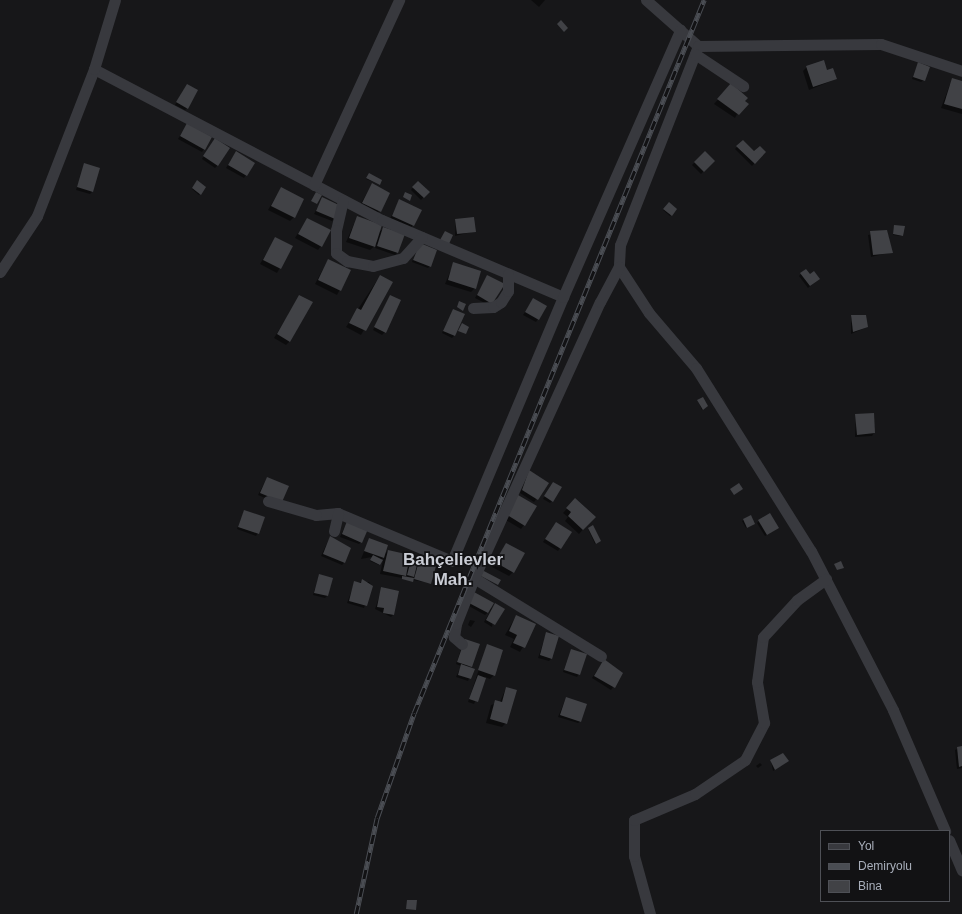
<!DOCTYPE html>
<meta charset="utf-8">
<style>
body{margin:0}
#map{position:relative;width:962px;height:914px;overflow:hidden;background:#171719;font-family:Arial,sans-serif}
div>[style]{position:absolute}
.shadow>*{inset:0;background:#0007}
.building>*{inset:0;background:#414246}
.minor>*{height:11px;margin:-5.5px;padding:0 5.5px;transform-origin:5.5px;border-radius:5.5px;background:#38393e}
.rail>*{height:4.5px;margin-top:-2.25px;transform-origin:0;background:repeating-linear-gradient(90deg,#121214 0 9px,#4a4d53 0 18px);box-sizing:border-box;border-block:1px solid #4a4d53}
span{translate:-50% -50%;white-space:nowrap;text-align:center;line-height:1.15;-webkit-text-stroke:3.5px #121214;paint-order:stroke}
.district-label{font-size:17px;color:#cacdd5;font-weight:700}
.legend{position:absolute;left:820px;top:830px;width:130px;height:72px;box-sizing:border-box;background:#121214;border:1px solid #4e5056;margin:0;padding:5px 7px;list-style:none;font-size:12px;color:#a8aeba}
.legend li{display:flex;align-items:center;gap:8px;height:20px}
.legend b{width:20px;border:1px solid #4e5056}
</style>
<div id="map">
<div class="shadow">
<div style="clip-path:polygon(531px 0,545px 0,539px 7px)"></div>
<div style="clip-path:polygon(918px 64px,924px 80px,921px 82px,912px 79px)"></div>
<div style="clip-path:polygon(807px 67px,827px 71px,836px 79px,809px 90px,803px 71px)"></div>
<div style="clip-path:polygon(952px 79px,962px 82px,962px 114px,941px 108px)"></div>
<div style="clip-path:polygon(187px 85px,187px 108px,185px 110px,175px 105px)"></div>
<div style="clip-path:polygon(728px 88px,744px 101px,735px 118px,714px 104px)"></div>
<div style="clip-path:polygon(187px 125px,204px 149px,202px 152px,178px 139px)"></div>
<div style="clip-path:polygon(743px 141px,754px 152px,765px 152px,752px 166px,735px 149px)"></div>
<div style="clip-path:polygon(213px 142px,218px 165px,215px 168px,202px 159px)"></div>
<div style="clip-path:polygon(705px 152px,713px 161px,701px 174px,692px 165px)"></div>
<div style="clip-path:polygon(234px 155px,254px 163px,244px 178px,226px 168px)"></div>
<div style="clip-path:polygon(85px 164px,92px 192px,90px 194px,76px 190px)"></div>
<div style="clip-path:polygon(368px 175px,379px 184px,366px 179px)"></div>
<div style="clip-path:polygon(197px 182px,205px 187px,199px 195px,192px 189px)"></div>
<div style="clip-path:polygon(418px 182px,428px 192px,421px 200px,411px 190px)"></div>
<div style="clip-path:polygon(372px 184px,389px 193px,377px 214px,360px 205px)"></div>
<div style="clip-path:polygon(281px 188px,294px 217px,290px 221px,268px 210px)"></div>
<div style="clip-path:polygon(322px 199px,334px 219px,332px 221px,314px 214px)"></div>
<div style="clip-path:polygon(399px 201px,420px 210px,411px 228px,390px 219px)"></div>
<div style="clip-path:polygon(669px 203px,676px 209px,670px 216px,663px 210px)"></div>
<div style="clip-path:polygon(357px 217px,378px 233px,384px 228px,397px 253px,395px 255px,375px 248px,377px 244px,370px 250px,346px 242px)"></div>
<div style="clip-path:polygon(307px 219px,321px 246px,318px 250px,295px 238px)"></div>
<div style="clip-path:polygon(456px 220px,475px 231px,455px 236px)"></div>
<div style="clip-path:polygon(894px 227px,902px 235px,901px 236px,893px 235px)"></div>
<div style="clip-path:polygon(887px 231px,892px 252px,871px 257px,868px 235px)"></div>
<div style="clip-path:polygon(276px 238px,292px 246px,277px 273px,260px 264px)"></div>
<div style="clip-path:polygon(418px 247px,430px 266px,428px 268px,412px 262px)"></div>
<div style="clip-path:polygon(328px 260px,350px 270px,337px 295px,315px 284px)"></div>
<div style="clip-path:polygon(454px 263px,475px 288px,471px 292px,445px 284px)"></div>
<div style="clip-path:polygon(801px 274px,816px 281px,808px 288px,799px 276px)"></div>
<div style="clip-path:polygon(380px 276px,391px 282px,361px 335px,346px 327px)"></div>
<div style="clip-path:polygon(488px 276px,489px 305px,475px 298px)"></div>
<div style="clip-path:polygon(300px 296px,290px 341px,286px 345px,274px 338px)"></div>
<div style="clip-path:polygon(390px 296px,385px 332px,382px 335px,373px 330px)"></div>
<div style="clip-path:polygon(534px 299px,538px 319px,536px 322px,523px 315px)"></div>
<div style="clip-path:polygon(453px 310px,454px 336px,452px 338px,442px 333px)"></div>
<div style="clip-path:polygon(851px 316px,865px 316px,867px 327px,851px 334px)"></div>
<div style="clip-path:polygon(698px 401px,706px 407px,702px 410px)"></div>
<div style="clip-path:polygon(856px 415px,874px 433px,872px 436px,855px 437px)"></div>
<div style="clip-path:polygon(529px 472px,548px 484px,534px 502px,520px 493px)"></div>
<div style="clip-path:polygon(267px 478px,279px 504px,258px 495px)"></div>
<div style="clip-path:polygon(551px 486px,552px 501px,550px 503px,543px 499px)"></div>
<div style="clip-path:polygon(515px 500px,524px 525px,521px 529px,504px 519px)"></div>
<div style="clip-path:polygon(575px 500px,594px 517px,579px 534px,565px 521px,568px 517px,563px 513px)"></div>
<div style="clip-path:polygon(244px 511px,258px 533px,256px 536px,237px 529px)"></div>
<div style="clip-path:polygon(750px 516px,753px 525px,746px 528px,742px 521px)"></div>
<div style="clip-path:polygon(759px 521px,775px 530px,765px 536px,757px 523px)"></div>
<div style="clip-path:polygon(347px 522px,361px 542px,359px 544px,340px 537px)"></div>
<div style="clip-path:polygon(556px 523px,571px 532px,558px 551px,543px 542px)"></div>
<div style="clip-path:polygon(588px 529px,599px 542px,595px 544px)"></div>
<div style="clip-path:polygon(330px 537px,344px 563px,342px 565px,321px 556px)"></div>
<div style="clip-path:polygon(evenodd,369px 539px,383px 555px,388px 551px,406px 568px,420px 562px,430px 583px,380px 574px,384px 556px,379px 565px,370px 561px,372px 557px,361px 559px,369px 539px,407px 573px,406px 576px,412px 579px,403px 577px,407px 573px)"></div>
<div style="clip-path:polygon(507px 544px,513px 572px,509px 576px,492px 567px)"></div>
<div style="clip-path:polygon(319px 575px,327px 596px,325px 598px,313px 595px)"></div>
<div style="clip-path:polygon(355px 582px,369px 582px,372px 586px,364px 608px,347px 603px)"></div>
<div style="clip-path:polygon(382px 588px,393px 615px,391px 617px,375px 609px)"></div>
<div style="clip-path:polygon(472px 596px,489px 611px,495px 605px,492px 627px,484px 622px,491px 610px,485px 615px,467px 605px)"></div>
<div style="clip-path:polygon(516px 616px,535px 625px,520px 652px,510px 647px,514px 639px,505px 635px)"></div>
<div style="clip-path:polygon(470px 620px,475px 621px,471px 627px,468px 625px)"></div>
<div style="clip-path:polygon(546px 634px,551px 659px,549px 661px,538px 658px)"></div>
<div style="clip-path:polygon(463px 643px,469px 668px,473px 670px,468px 681px,456px 677px,461px 666px,456px 664px)"></div>
<div style="clip-path:polygon(487px 645px,494px 675px,490px 679px,485px 677px,474px 704px,468px 702px)"></div>
<div style="clip-path:polygon(571px 650px,579px 674px,577px 677px,563px 672px)"></div>
<div style="clip-path:polygon(604px 660px,622px 674px,611px 690px,592px 678px)"></div>
<div style="clip-path:polygon(506px 688px,506px 723px,502px 727px,486px 723px,491px 705px,500px 702px)"></div>
<div style="clip-path:polygon(566px 698px,581px 721px,578px 723px,558px 717px)"></div>
<div style="clip-path:polygon(962px 747px,962px 768px,957px 769px,955px 750px)"></div>
<div style="clip-path:polygon(771px 761px,785px 763px,773px 771px)"></div>
<div style="clip-path:polygon(760px 763px,762px 765px,758px 768px,756px 766px)"></div>
</div>
<div class="building">
<div style="clip-path:polygon(561px 20px,568px 28px,564px 32px,557px 24px)"></div>
<div style="clip-path:polygon(824px 60px,827px 70px,833px 68px,837px 79px,813px 87px,806px 66px)"></div>
<div style="clip-path:polygon(918px 62px,930px 67px,925px 81px,913px 77px)"></div>
<div style="clip-path:polygon(952px 78px,962px 81px,962px 109px,944px 104px)"></div>
<div style="clip-path:polygon(731px 83px,748px 98px,745px 101px,749px 104px,739px 115px,717px 99px)"></div>
<div style="clip-path:polygon(187px 84px,198px 90px,188px 109px,176px 102px)"></div>
<div style="clip-path:polygon(187px 123px,212px 137px,205px 150px,180px 136px)"></div>
<div style="clip-path:polygon(215px 138px,230px 148px,218px 166px,203px 156px)"></div>
<div style="clip-path:polygon(743px 140px,754px 151px,760px 146px,766px 152px,755px 164px,736px 146px)"></div>
<div style="clip-path:polygon(236px 151px,255px 163px,247px 176px,228px 165px)"></div>
<div style="clip-path:polygon(705px 151px,715px 161px,704px 172px,694px 162px)"></div>
<div style="clip-path:polygon(84px 163px,100px 168px,93px 192px,77px 187px)"></div>
<div style="clip-path:polygon(369px 173px,382px 180px,380px 185px,366px 178px)"></div>
<div style="clip-path:polygon(197px 180px,206px 187px,201px 195px,192px 188px)"></div>
<div style="clip-path:polygon(418px 181px,430px 192px,424px 198px,412px 187px)"></div>
<div style="clip-path:polygon(372px 183px,390px 193px,381px 212px,362px 203px)"></div>
<div style="clip-path:polygon(281px 187px,304px 199px,295px 218px,271px 206px)"></div>
<div style="clip-path:polygon(316px 192px,322px 195px,317px 204px,311px 201px)"></div>
<div style="clip-path:polygon(405px 192px,412px 195px,410px 201px,403px 197px)"></div>
<div style="clip-path:polygon(322px 197px,341px 206px,335px 219px,316px 211px)"></div>
<div style="clip-path:polygon(399px 199px,422px 210px,414px 226px,392px 216px)"></div>
<div style="clip-path:polygon(669px 202px,677px 209px,672px 216px,663px 209px)"></div>
<div style="clip-path:polygon(357px 216px,382px 225px,375px 247px,349px 238px)"></div>
<div style="clip-path:polygon(474px 217px,476px 232px,457px 234px,455px 219px)"></div>
<div style="clip-path:polygon(307px 218px,331px 230px,322px 247px,298px 234px)"></div>
<div style="clip-path:polygon(894px 225px,905px 226px,903px 236px,893px 234px)"></div>
<div style="clip-path:polygon(383px 227px,405px 234px,398px 253px,377px 246px)"></div>
<div style="clip-path:polygon(887px 230px,893px 253px,873px 255px,870px 231px)"></div>
<div style="clip-path:polygon(445px 231px,453px 235px,449px 244px,440px 240px)"></div>
<div style="clip-path:polygon(275px 237px,293px 246px,281px 269px,263px 260px)"></div>
<div style="clip-path:polygon(420px 243px,437px 250px,431px 267px,413px 260px)"></div>
<div style="clip-path:polygon(328px 259px,351px 270px,341px 291px,318px 280px)"></div>
<div style="clip-path:polygon(453px 262px,481px 271px,476px 289px,448px 280px)"></div>
<div style="clip-path:polygon(806px 269px,810px 274px,814px 271px,820px 279px,810px 286px,800px 273px)"></div>
<div style="clip-path:polygon(380px 275px,393px 282px,366px 331px,349px 323px,357px 308px,361px 310px)"></div>
<div style="clip-path:polygon(487px 275px,505px 284px,492px 304px,477px 295px)"></div>
<div style="clip-path:polygon(299px 295px,313px 302px,290px 342px,277px 334px)"></div>
<div style="clip-path:polygon(390px 295px,401px 300px,386px 333px,374px 327px)"></div>
<div style="clip-path:polygon(533px 298px,547px 306px,539px 320px,525px 312px)"></div>
<div style="clip-path:polygon(459px 301px,466px 304px,463px 311px,457px 307px)"></div>
<div style="clip-path:polygon(453px 309px,465px 314px,455px 336px,443px 331px)"></div>
<div style="clip-path:polygon(851px 315px,866px 315px,868px 327px,853px 332px)"></div>
<div style="clip-path:polygon(462px 323px,469px 327px,466px 334px,458px 331px)"></div>
<div style="clip-path:polygon(703px 397px,708px 406px,703px 410px,697px 400px)"></div>
<div style="clip-path:polygon(874px 413px,875px 433px,857px 435px,855px 414px)"></div>
<div style="clip-path:polygon(529px 470px,549px 483px,538px 500px,522px 490px)"></div>
<div style="clip-path:polygon(267px 477px,289px 486px,282px 502px,260px 493px)"></div>
<div style="clip-path:polygon(553px 482px,562px 487px,553px 502px,544px 496px)"></div>
<div style="clip-path:polygon(739px 483px,743px 489px,734px 495px,730px 489px)"></div>
<div style="clip-path:polygon(518px 495px,537px 506px,525px 526px,507px 515px)"></div>
<div style="clip-path:polygon(575px 498px,596px 517px,583px 530px,568px 516px,571px 512px,566px 508px)"></div>
<div style="clip-path:polygon(244px 510px,265px 517px,259px 534px,238px 527px)"></div>
<div style="clip-path:polygon(770px 513px,779px 528px,767px 535px,758px 520px)"></div>
<div style="clip-path:polygon(751px 515px,755px 524px,747px 528px,743px 519px)"></div>
<div style="clip-path:polygon(347px 521px,368px 529px,362px 543px,342px 534px)"></div>
<div style="clip-path:polygon(556px 522px,572px 532px,561px 549px,545px 539px)"></div>
<div style="clip-path:polygon(593px 525px,601px 541px,596px 544px,588px 528px)"></div>
<div style="clip-path:polygon(330px 536px,351px 548px,345px 563px,323px 554px)"></div>
<div style="clip-path:polygon(369px 538px,388px 545px,384px 558px,364px 551px)"></div>
<div style="clip-path:polygon(506px 543px,525px 553px,514px 573px,495px 562px)"></div>
<div style="clip-path:polygon(388px 550px,410px 555px,406px 576px,383px 571px)"></div>
<div style="clip-path:polygon(373px 555px,383px 560px,380px 565px,370px 560px)"></div>
<div style="clip-path:polygon(419px 561px,436px 566px,431px 584px,414px 579px)"></div>
<div style="clip-path:polygon(841px 561px,844px 568px,837px 570px,834px 564px)"></div>
<div style="clip-path:polygon(410px 564px,417px 565px,414px 577px,407px 575px)"></div>
<div style="clip-path:polygon(482px 570px,501px 580px,498px 585px,479px 575px)"></div>
<div style="clip-path:polygon(319px 574px,333px 578px,328px 596px,314px 593px)"></div>
<div style="clip-path:polygon(402px 576px,414px 578px,413px 582px,402px 579px)"></div>
<div style="clip-path:polygon(362px 579px,373px 586px,367px 606px,349px 601px,354px 581px,361px 583px)"></div>
<div style="clip-path:polygon(381px 587px,399px 591px,394px 615px,383px 613px,384px 608px,377px 607px)"></div>
<div style="clip-path:polygon(474px 592px,494px 603px,488px 613px,469px 603px)"></div>
<div style="clip-path:polygon(495px 603px,505px 609px,495px 625px,486px 620px)"></div>
<div style="clip-path:polygon(516px 615px,536px 624px,525px 648px,513px 643px,517px 635px,509px 631px)"></div>
<div style="clip-path:polygon(546px 632px,559px 636px,552px 659px,540px 655px)"></div>
<div style="clip-path:polygon(465px 639px,480px 644px,472px 667px,457px 662px)"></div>
<div style="clip-path:polygon(487px 644px,503px 650px,495px 676px,478px 670px)"></div>
<div style="clip-path:polygon(571px 649px,587px 654px,580px 675px,564px 670px)"></div>
<div style="clip-path:polygon(604px 659px,623px 673px,615px 688px,594px 676px)"></div>
<div style="clip-path:polygon(461px 664px,475px 669px,471px 679px,458px 675px)"></div>
<div style="clip-path:polygon(478px 675px,486px 678px,478px 702px,469px 699px)"></div>
<div style="clip-path:polygon(506px 687px,517px 690px,507px 724px,490px 719px,495px 700px,502px 702px)"></div>
<div style="clip-path:polygon(566px 697px,587px 704px,581px 722px,560px 715px)"></div>
<div style="clip-path:polygon(962px 746px,962px 766px,959px 767px,957px 747px)"></div>
<div style="clip-path:polygon(783px 753px,789px 761px,775px 770px,770px 760px)"></div>
<div style="clip-path:polygon(407px 900px,417px 900px,416px 910px,406px 909px)"></div>
</div>
<div class="minor">
<div style="left:646px;top:0;width:69px;rotate:41.5deg"></div>
<div style="left:698px;top:46px;width:214px;rotate:111.4deg"></div>
<div style="left:620px;top:245px;width:22px;rotate:93deg"></div>
<div style="left:619px;top:267px;width:55px;rotate:56.9deg"></div>
<div style="left:649px;top:313px;width:72px;rotate:49.5deg"></div>
<div style="left:696px;top:368px;width:216px;rotate:57.9deg"></div>
<div style="left:811px;top:551px;width:179px;rotate:62.7deg"></div>
<div style="left:893px;top:710px;width:132px;rotate:66.7deg"></div>
<div style="left:698px;top:46px;width:183px;rotate:-0.6deg"></div>
<div style="left:881px;top:44px;width:85px;rotate:18.4deg"></div>
<div style="left:695px;top:54px;width:58px;rotate:33.7deg"></div>
<div style="left:94px;top:69px;width:325px;rotate:27.7deg"></div>
<div style="left:382px;top:220px;width:197px;rotate:23deg"></div>
<div style="left:563px;top:297px;width:286px;rotate:112.8deg"></div>
<div style="left:452px;top:561px;width:124px;rotate:-157.2deg"></div>
<div style="left:338px;top:513px;width:22px;rotate:175deg"></div>
<div style="left:316px;top:515px;width:50px;rotate:-163.7deg"></div>
<div style="left:314px;top:185px;width:204px;rotate:-65.3deg"></div>
<div style="left:343px;top:200px;width:31px;rotate:103deg"></div>
<div style="left:336px;top:230px;width:23px;rotate:90deg"></div>
<div style="left:336px;top:253px;width:14px;rotate:36deg"></div>
<div style="left:347px;top:261px;width:26px;rotate:11deg"></div>
<div style="left:373px;top:266px;width:31px;rotate:-15deg"></div>
<div style="left:403px;top:258px;width:28px;rotate:-48deg"></div>
<div style="left:0;top:272px;width:67px;rotate:-56.5deg"></div>
<div style="left:37px;top:216px;width:158px;rotate:-68.8deg"></div>
<div style="left:94px;top:69px;width:72px;rotate:-73.1deg"></div>
<div style="left:563px;top:297px;width:292px;rotate:-66.3deg"></div>
<div style="left:473px;top:308px;width:20px;rotate:-3deg"></div>
<div style="left:493px;top:307px;width:9px;rotate:-32deg"></div>
<div style="left:501px;top:302px;width:13px;rotate:-58deg"></div>
<div style="left:508px;top:291px;width:17px;rotate:-90deg"></div>
<div style="left:334px;top:531px;width:18px;rotate:-77deg"></div>
<div style="left:474px;top:578px;width:149px;rotate:31.6deg"></div>
<div style="left:462px;top:644px;width:11px;rotate:-139deg"></div>
<div style="left:454px;top:637px;width:13px;rotate:-81deg"></div>
<div style="left:456px;top:624px;width:49px;rotate:-68.6deg"></div>
<div style="left:474px;top:578px;width:303px;rotate:-65.5deg"></div>
<div style="left:600px;top:302px;width:40px;rotate:-62deg"></div>
<div style="left:949px;top:840px;width:33px;rotate:67deg"></div>
<div style="left:650px;top:914px;width:60px;rotate:-105.4deg"></div>
<div style="left:634px;top:856px;width:36px;rotate:-90deg"></div>
<div style="left:634px;top:820px;width:66px;rotate:-23.1deg"></div>
<div style="left:695px;top:794px;width:60px;rotate:-34.2deg"></div>
<div style="left:745px;top:760px;width:42px;rotate:-62.8deg"></div>
<div style="left:764px;top:723px;width:42px;rotate:-99.7deg"></div>
<div style="left:757px;top:682px;width:45px;rotate:-82.4deg"></div>
<div style="left:763px;top:637px;width:50px;rotate:-47.4deg"></div>
<div style="left:797px;top:600px;width:36px;rotate:-36deg"></div>
</div>
<div class="rail">
<div style="left:356px;top:914px;width:98px;rotate:-77.7deg"></div>
<div style="left:377px;top:818px;width:111px;rotate:-70.6deg"></div>
<div style="left:414px;top:713px;width:770px;rotate:-67.87deg"></div>
</div>
<div class="district-label">
<span style="left:453px;top:570px">Bahçelievler<br>Mah.</span>
</div>
<ul class="legend">
<li><b style="height:5px;background:#38393e"></b>Yol</li>
<li><b style="height:5px;background:#4a4d53"></b>Demiryolu</li>
<li><b style="height:11px;background:#414246"></b>Bina</li>
</ul>
</div>
